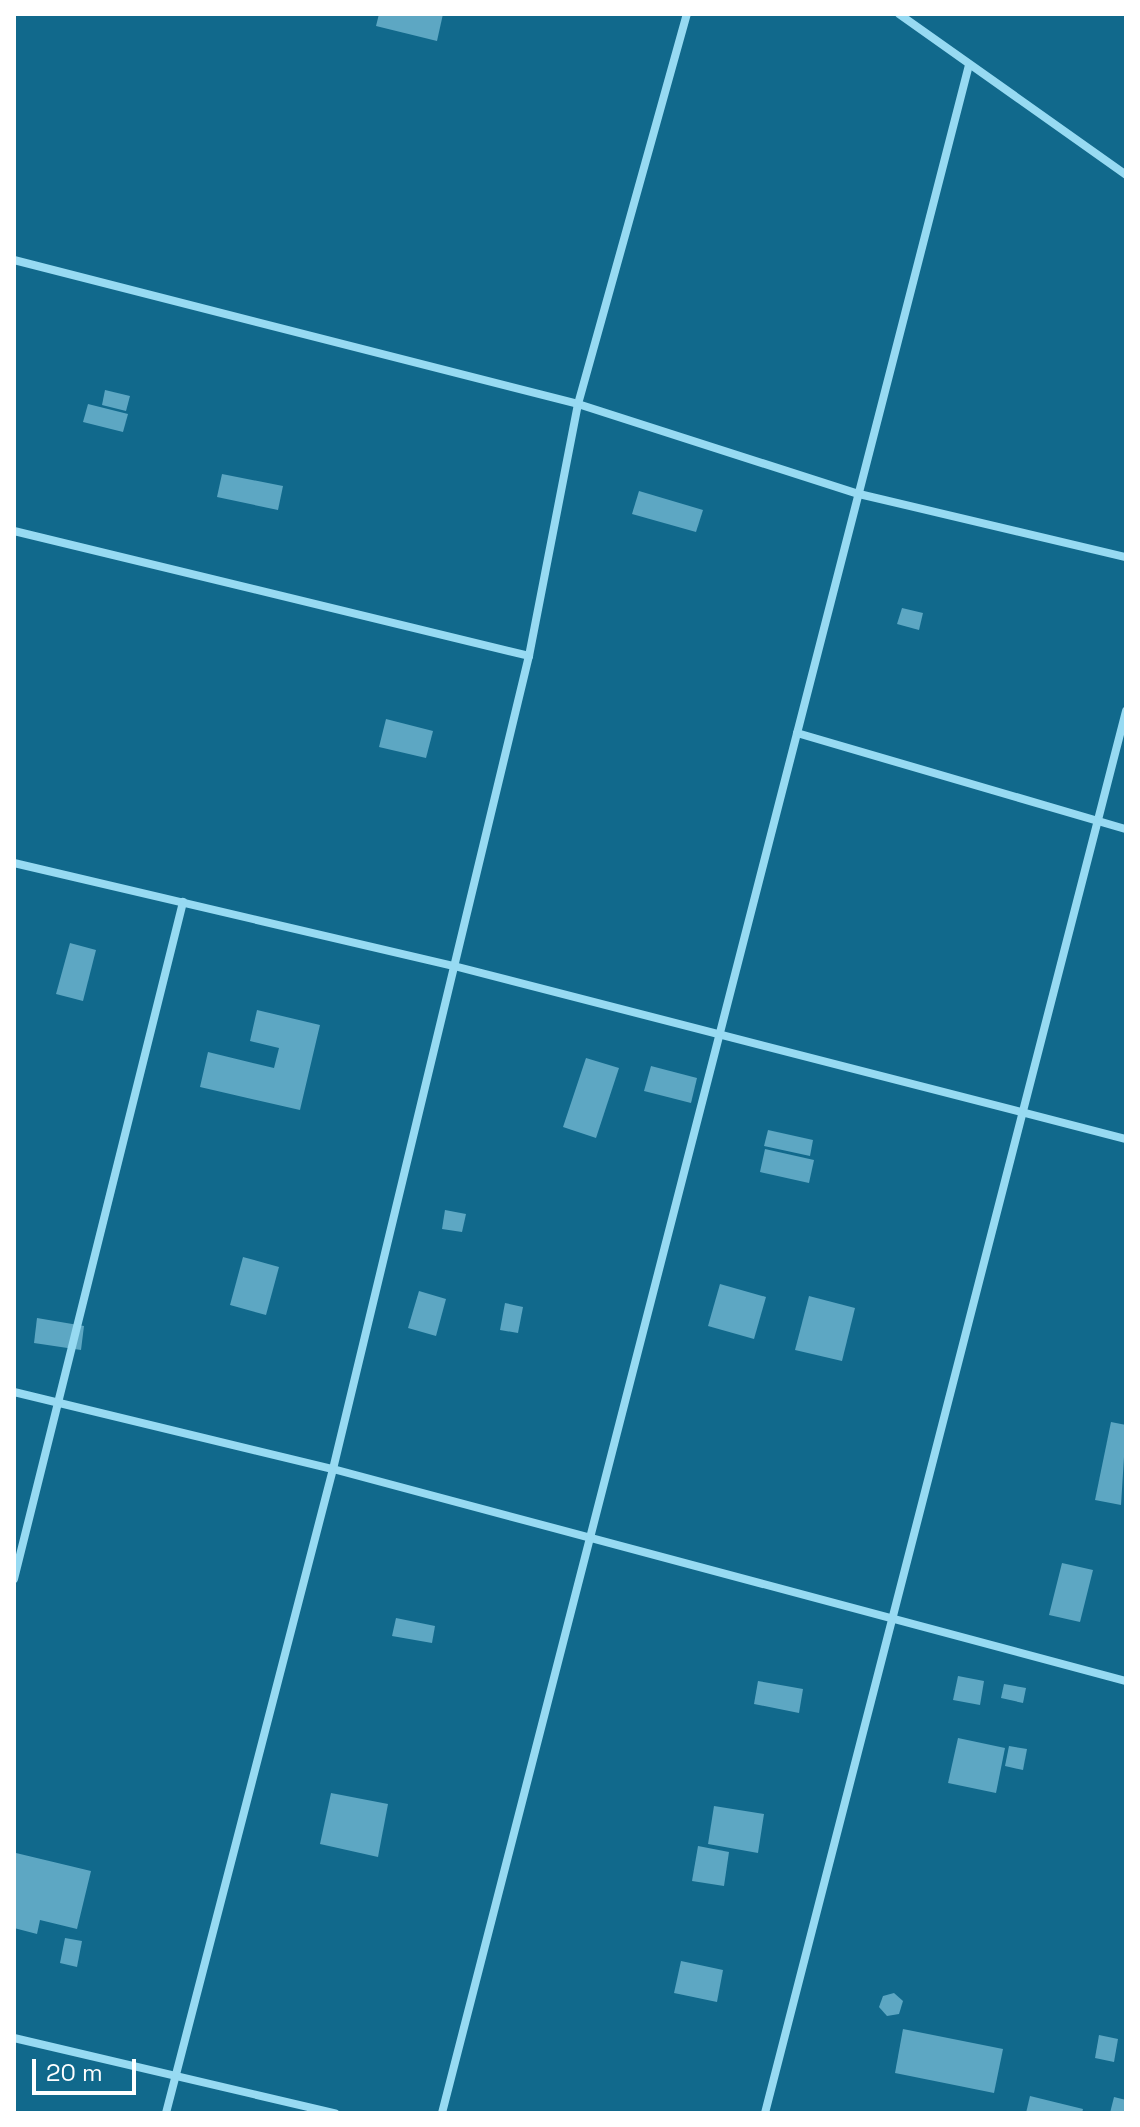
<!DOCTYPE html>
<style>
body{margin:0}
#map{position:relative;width:1140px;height:2127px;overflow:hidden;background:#11698c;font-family:"Space Grotesk",sans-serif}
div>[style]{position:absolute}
.building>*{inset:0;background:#5da7c3}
.street>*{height:8px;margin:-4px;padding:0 4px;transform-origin:4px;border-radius:4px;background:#97daf2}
span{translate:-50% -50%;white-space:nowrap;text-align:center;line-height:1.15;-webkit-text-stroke:8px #11698c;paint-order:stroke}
.frame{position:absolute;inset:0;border:16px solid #fff;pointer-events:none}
.scale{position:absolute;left:32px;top:2059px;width:104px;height:36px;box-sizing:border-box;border:4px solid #fff;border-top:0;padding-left:10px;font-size:24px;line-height:28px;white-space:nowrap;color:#fff;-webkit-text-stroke:6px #11698c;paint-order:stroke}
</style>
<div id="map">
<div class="building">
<div style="clip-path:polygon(379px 14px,443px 14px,437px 41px,376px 26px)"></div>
<div style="clip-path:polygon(105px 390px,130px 396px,126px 411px,102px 405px)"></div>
<div style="clip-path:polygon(88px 404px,128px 414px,123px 432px,83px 422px)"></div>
<div style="clip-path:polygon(222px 474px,283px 486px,278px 510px,217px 497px)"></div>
<div style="clip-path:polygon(639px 491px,703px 510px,696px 532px,632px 514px)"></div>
<div style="clip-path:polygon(902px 608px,923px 613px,919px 630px,897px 624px)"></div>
<div style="clip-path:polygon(386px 719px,433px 731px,426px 758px,379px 747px)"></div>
<div style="clip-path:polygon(70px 943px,96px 950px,83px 1001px,56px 994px)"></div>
<div style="clip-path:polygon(257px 1010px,320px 1025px,300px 1110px,200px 1087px,208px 1052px,274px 1068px,279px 1048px,250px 1041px)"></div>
<div style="clip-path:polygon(586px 1058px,619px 1068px,596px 1138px,563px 1127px)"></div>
<div style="clip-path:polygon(651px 1066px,697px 1078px,691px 1103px,644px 1091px)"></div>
<div style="clip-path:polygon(768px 1130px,813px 1140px,810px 1156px,764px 1146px)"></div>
<div style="clip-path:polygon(765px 1149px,814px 1160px,809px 1183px,760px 1172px)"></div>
<div style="clip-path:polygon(445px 1210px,466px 1214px,462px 1232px,442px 1229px)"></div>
<div style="clip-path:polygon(243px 1257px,279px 1267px,266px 1315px,230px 1305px)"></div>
<div style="clip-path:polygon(720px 1284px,766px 1297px,754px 1339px,708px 1326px)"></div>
<div style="clip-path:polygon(419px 1291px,446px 1299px,436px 1336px,408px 1328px)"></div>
<div style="clip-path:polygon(809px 1296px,855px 1308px,842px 1361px,795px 1350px)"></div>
<div style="clip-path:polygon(505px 1303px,523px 1307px,518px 1333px,500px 1330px)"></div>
<div style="clip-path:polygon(37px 1318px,84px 1326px,81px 1350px,34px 1343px)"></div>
<div style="clip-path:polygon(1111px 1422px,1126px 1425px,1121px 1505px,1095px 1500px)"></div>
<div style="clip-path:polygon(1062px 1563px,1093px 1570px,1080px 1622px,1049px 1615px)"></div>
<div style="clip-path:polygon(396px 1618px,435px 1626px,432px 1643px,392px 1636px)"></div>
<div style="clip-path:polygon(958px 1676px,984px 1681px,980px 1705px,953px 1700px)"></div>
<div style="clip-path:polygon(758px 1681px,803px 1689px,799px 1713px,754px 1704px)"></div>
<div style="clip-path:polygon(1004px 1684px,1026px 1688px,1023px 1703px,1001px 1698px)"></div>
<div style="clip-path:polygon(958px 1738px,1005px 1748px,996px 1793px,948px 1783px)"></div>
<div style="clip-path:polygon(1009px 1746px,1027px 1749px,1023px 1770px,1005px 1766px)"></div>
<div style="clip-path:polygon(331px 1793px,388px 1804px,378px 1857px,320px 1844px)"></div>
<div style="clip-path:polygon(714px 1806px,764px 1814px,758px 1853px,708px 1844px)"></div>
<div style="clip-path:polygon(698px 1846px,729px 1852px,724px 1886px,692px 1881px)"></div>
<div style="clip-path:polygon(16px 1853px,91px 1871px,77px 1929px,40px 1920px,37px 1934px,14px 1928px)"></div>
<div style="clip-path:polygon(65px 1938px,82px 1941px,77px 1967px,60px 1963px)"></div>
<div style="clip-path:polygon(681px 1961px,723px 1970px,717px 2002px,674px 1993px)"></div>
<div style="clip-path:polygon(894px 1993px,903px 2001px,899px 2014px,887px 2016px,879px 2007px,883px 1996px)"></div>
<div style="clip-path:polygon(903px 2029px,1003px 2049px,994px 2093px,895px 2073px)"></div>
<div style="clip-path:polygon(1099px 2035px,1118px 2039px,1114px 2062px,1095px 2058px)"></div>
<div style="clip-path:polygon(1030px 2096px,1083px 2109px,1082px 2113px,1026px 2113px)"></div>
<div style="clip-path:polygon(1114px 2097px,1126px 2100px,1126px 2113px,1110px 2113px)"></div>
</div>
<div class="street">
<div style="left:899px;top:14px;width:278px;rotate:35.3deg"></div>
<div style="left:14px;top:260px;width:582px;rotate:14.32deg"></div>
<div style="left:578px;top:404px;width:295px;rotate:17.8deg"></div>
<div style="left:859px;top:494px;width:274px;rotate:13.3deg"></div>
<div style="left:14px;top:531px;width:530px;rotate:13.64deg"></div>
<div style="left:797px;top:733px;width:343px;rotate:16.3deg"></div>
<div style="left:14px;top:863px;width:452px;rotate:13.2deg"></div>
<div style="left:454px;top:966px;width:694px;rotate:14.44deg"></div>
<div style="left:14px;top:1392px;width:328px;rotate:13.6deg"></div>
<div style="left:333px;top:1469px;width:821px;rotate:14.97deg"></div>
<div style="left:14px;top:1579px;width:698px;rotate:-75.98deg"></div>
<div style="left:14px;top:2038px;width:330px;rotate:13.2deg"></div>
<div style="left:166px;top:2113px;width:665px;rotate:-75.46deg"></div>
<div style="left:333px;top:1469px;width:836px;rotate:-76.45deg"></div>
<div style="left:529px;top:656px;width:257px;rotate:-79deg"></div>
<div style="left:578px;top:404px;width:405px;rotate:-74.4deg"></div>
<div style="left:442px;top:2113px;width:2115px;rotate:-75.57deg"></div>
<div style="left:765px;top:2113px;width:1448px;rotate:-75.56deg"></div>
</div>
<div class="frame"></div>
<div class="scale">20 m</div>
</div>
